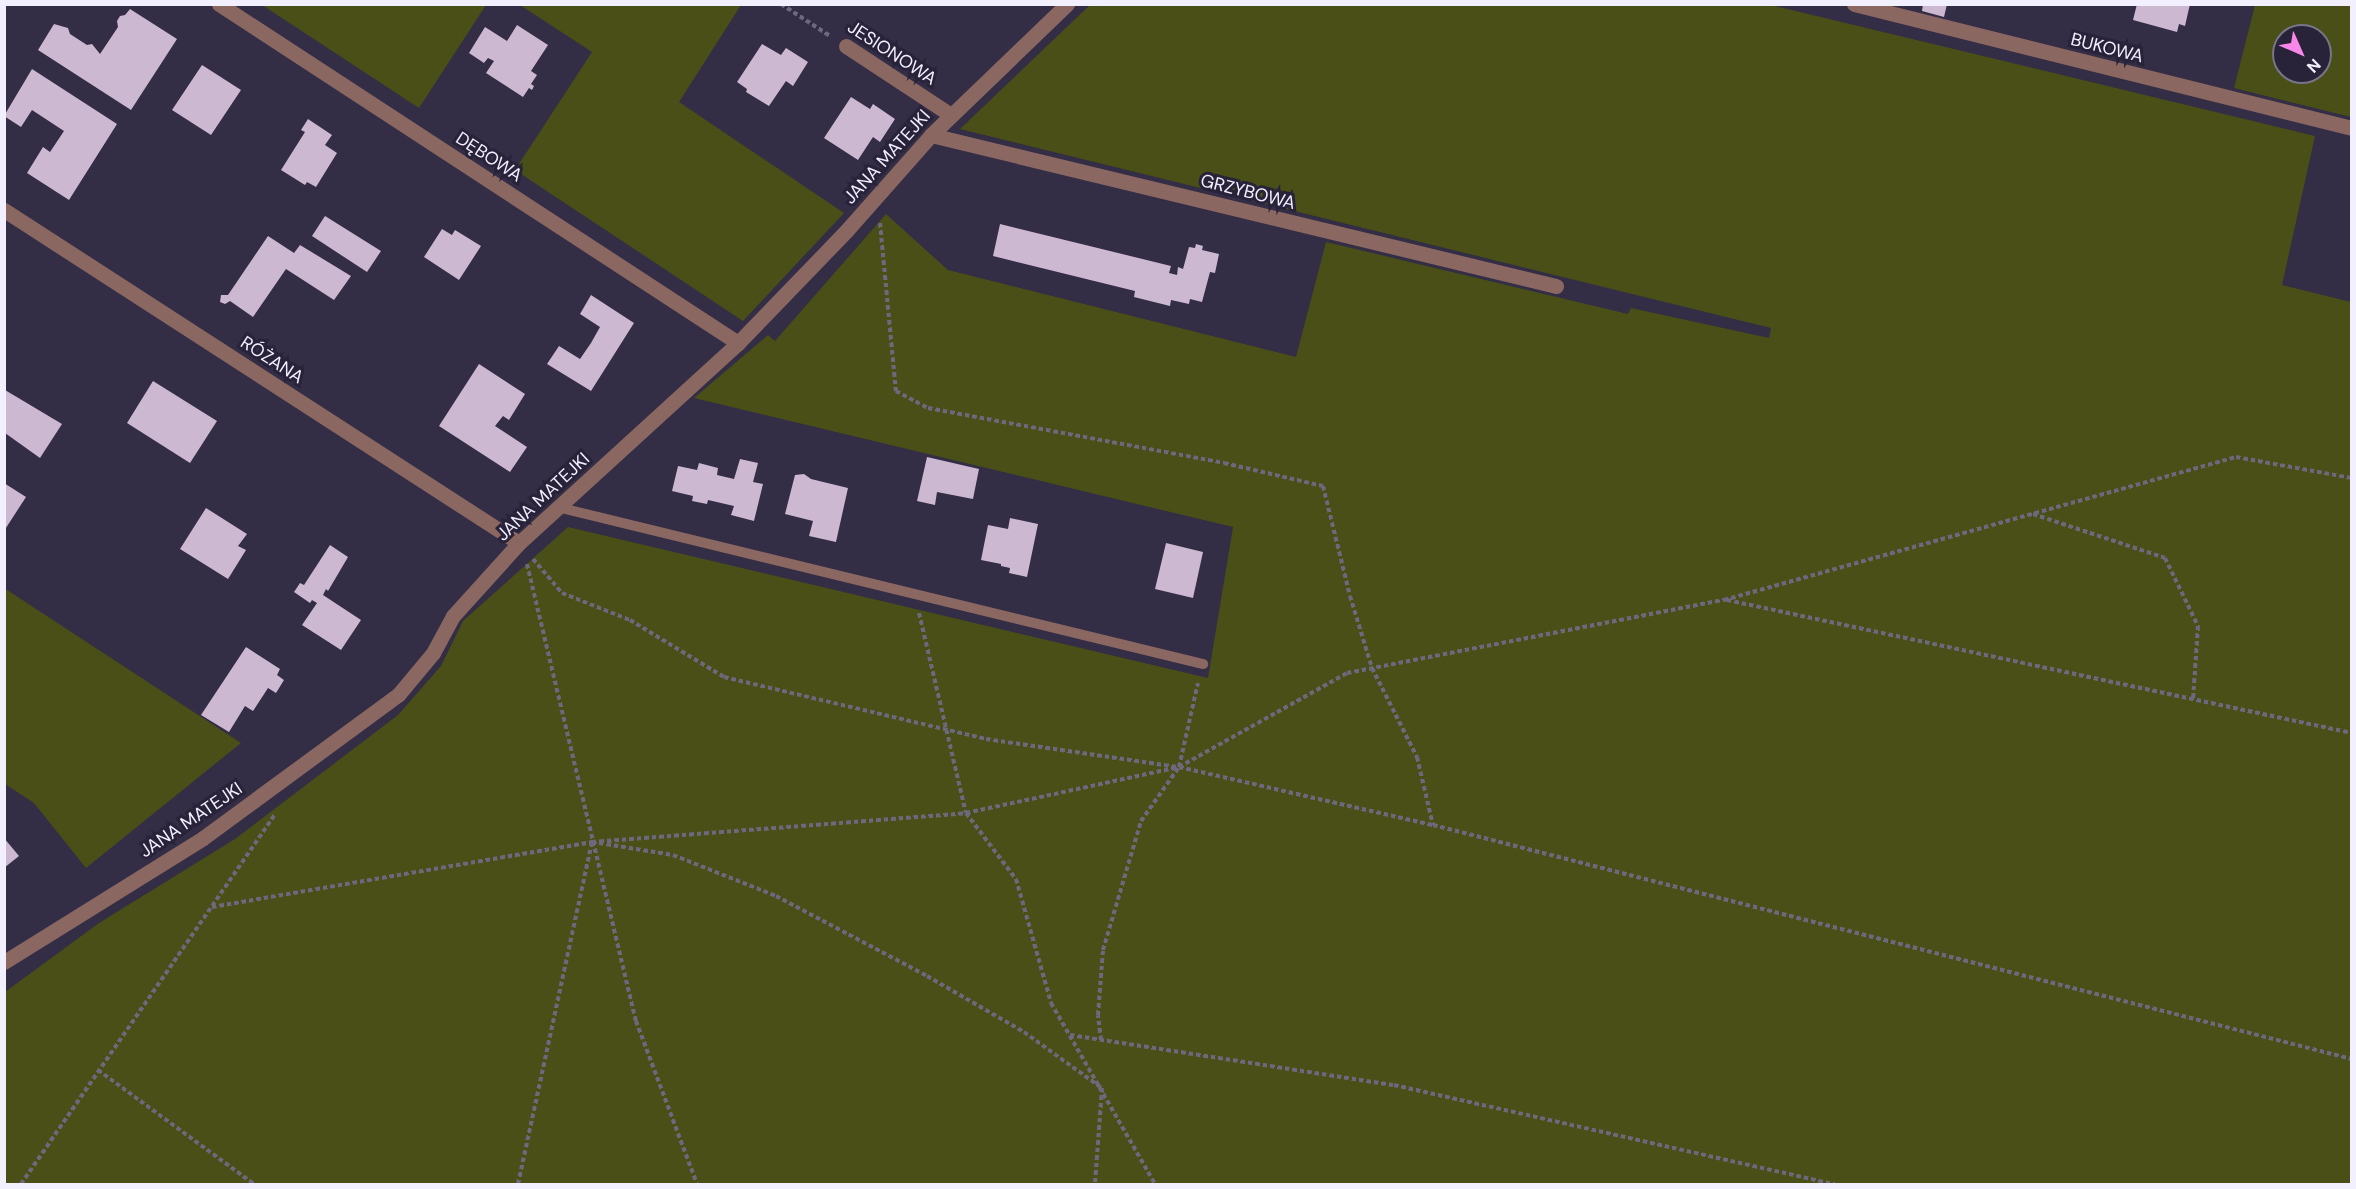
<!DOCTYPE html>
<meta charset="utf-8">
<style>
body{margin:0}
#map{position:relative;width:2356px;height:1189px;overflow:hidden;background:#332d45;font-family:"DM Sans",sans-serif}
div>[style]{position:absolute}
.green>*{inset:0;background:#494f17}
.building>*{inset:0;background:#cdb8d2}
.path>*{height:4px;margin-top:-2px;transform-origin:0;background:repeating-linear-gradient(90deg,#6d687e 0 4.5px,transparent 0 7.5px)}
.lane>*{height:10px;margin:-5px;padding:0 5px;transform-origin:5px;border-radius:5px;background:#8b6761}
.street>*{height:15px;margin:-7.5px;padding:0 7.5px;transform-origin:7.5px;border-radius:7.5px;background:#8b6761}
span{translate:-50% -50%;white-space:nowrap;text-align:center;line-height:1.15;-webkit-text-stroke:6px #29233a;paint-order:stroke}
.street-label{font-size:18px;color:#f2efff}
.frame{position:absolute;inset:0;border:6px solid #f2efff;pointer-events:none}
.north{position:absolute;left:2272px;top:24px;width:60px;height:60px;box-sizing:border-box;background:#29233a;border:2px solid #797589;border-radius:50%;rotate:135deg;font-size:16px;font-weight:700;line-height:24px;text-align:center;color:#f2efff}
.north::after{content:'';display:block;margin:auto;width:21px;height:27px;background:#f987e9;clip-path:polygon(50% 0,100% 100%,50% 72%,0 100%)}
</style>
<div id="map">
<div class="green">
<div style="clip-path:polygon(262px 5px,486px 5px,419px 108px)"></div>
<div style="clip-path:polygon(520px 5px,741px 5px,679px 102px,844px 213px,743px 321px,515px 170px,592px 52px)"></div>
<div style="clip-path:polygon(1090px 5px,1771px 5px,2315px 136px,2282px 285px,2351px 302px,2351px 1184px,5px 1184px,5px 992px,99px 923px,235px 839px,398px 715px,441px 666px,463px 621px,568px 527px,1208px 678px,1233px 527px,694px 398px,768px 335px,775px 341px,886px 214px,948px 270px,1296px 357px,1326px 242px,1628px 314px,1631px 308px,1769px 338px,1771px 328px,960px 129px)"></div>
<div style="clip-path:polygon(evenodd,2255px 5px,2351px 5px,2351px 117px,2234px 88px,2255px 5px,2284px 36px,2320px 36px,2320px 72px,2284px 72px,2284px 36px)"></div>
<div style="clip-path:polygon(4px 588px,241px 743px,86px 868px,34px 803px,5px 784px)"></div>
</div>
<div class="building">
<div style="clip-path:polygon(1923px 4px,1947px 4px,1944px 17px,1922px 11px)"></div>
<div style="clip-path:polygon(2137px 4px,2190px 4px,2185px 26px,2179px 24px,2177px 32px,2133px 20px)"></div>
<div style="clip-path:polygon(130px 9px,177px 39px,131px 110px,38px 50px,54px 24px,68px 28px,70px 34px,87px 45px,92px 44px,100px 54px,118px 27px,117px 21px,120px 16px,125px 15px)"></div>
<div style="clip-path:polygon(517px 25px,548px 45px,531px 71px,537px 75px,531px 84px,534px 86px,532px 90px,529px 88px,523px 97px,486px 73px,494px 61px,488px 58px,484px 63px,469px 53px,485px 27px,507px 41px)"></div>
<div style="clip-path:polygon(762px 44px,781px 55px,786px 48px,808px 62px,793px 86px,786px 81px,769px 106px,746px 92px,747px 89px,737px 82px)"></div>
<div style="clip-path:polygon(202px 65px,241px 90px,211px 135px,172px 110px)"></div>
<div style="clip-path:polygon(32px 69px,117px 124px,69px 200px,27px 173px,43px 147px,50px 152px,64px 131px,32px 110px,21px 127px,4px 116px)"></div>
<div style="clip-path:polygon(851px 97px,870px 109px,873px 104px,895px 119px,880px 142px,873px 137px,858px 160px,824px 138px)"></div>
<div style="clip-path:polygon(308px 119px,332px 135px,325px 145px,337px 153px,316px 187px,307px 182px,305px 185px,281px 170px,305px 132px,301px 130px)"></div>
<div style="clip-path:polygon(325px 216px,381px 251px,367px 272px,312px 236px)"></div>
<div style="clip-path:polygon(1000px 224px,1171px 266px,1169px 273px,1177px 275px,1178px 267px,1183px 269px,1189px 247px,1195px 248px,1196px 244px,1203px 246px,1202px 250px,1219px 254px,1215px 273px,1210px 272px,1202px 302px,1190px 299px,1189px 304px,1171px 300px,1170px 306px,1134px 297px,1135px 291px,993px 256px)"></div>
<div style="clip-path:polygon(442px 229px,452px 235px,455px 230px,481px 246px,459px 280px,424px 257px)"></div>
<div style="clip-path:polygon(268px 236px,294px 253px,300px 245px,351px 276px,334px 300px,286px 269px,253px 317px,230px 301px,225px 304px,220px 302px,221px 295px,228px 295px)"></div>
<div style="clip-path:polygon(591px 295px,634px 323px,591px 391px,547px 364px,559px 346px,580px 359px,591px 343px,600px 327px,580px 314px)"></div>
<div style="clip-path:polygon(479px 364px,525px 394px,509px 420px,503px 416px,495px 426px,527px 447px,510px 472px,439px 426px)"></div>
<div style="clip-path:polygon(153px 381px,217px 421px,190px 463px,127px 423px)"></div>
<div style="clip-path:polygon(5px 390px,62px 424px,40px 458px,5px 433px)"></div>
<div style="clip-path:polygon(927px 457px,979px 469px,973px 499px,937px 492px,935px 505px,917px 501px)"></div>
<div style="clip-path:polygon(740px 459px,758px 463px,753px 482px,763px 484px,754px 521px,731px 515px,734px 506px,708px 500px,707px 504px,692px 501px,693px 496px,672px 491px,678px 466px,697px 470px,699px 463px,718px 468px,717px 475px,734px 479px)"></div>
<div style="clip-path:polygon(804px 474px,811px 479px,848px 488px,836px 542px,809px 536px,813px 521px,785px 514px,795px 475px)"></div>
<div style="clip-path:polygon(4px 483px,26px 497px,4px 531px)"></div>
<div style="clip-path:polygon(206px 508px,247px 534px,238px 546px,246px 550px,228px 579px,180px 549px)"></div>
<div style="clip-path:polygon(1010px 518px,1038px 524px,1027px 577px,1009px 573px,1010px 568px,1001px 566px,1001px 564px,981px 560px,988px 525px,1008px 529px)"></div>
<div style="clip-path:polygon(1166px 543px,1203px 552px,1193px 598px,1155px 589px)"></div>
<div style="clip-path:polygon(330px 545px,348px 557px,328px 591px,326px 589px,323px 595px,361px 620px,341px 650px,302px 625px,317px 603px,312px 600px,310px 603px,294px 592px,300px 583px,304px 585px)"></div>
<div style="clip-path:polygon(246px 647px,280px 669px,277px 675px,284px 680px,276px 693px,268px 688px,253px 711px,245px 706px,229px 732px,201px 715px)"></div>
<div style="clip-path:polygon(4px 838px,19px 856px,4px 868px)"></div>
</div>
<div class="path">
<div style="left:781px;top:4px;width:59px;rotate:33.1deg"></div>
<div style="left:880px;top:223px;width:169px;rotate:84.6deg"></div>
<div style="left:896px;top:391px;width:36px;rotate:28deg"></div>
<div style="left:928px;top:408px;width:301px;rotate:10.5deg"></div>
<div style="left:1224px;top:463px;width:102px;rotate:13.1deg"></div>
<div style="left:1323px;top:486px;width:113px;rotate:76.2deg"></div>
<div style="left:1350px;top:596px;width:75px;rotate:73deg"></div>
<div style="left:1372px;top:668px;width:100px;rotate:63.2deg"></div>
<div style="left:1417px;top:757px;width:70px;rotate:76.8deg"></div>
<div style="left:2033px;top:514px;width:139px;rotate:18.4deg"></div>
<div style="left:2165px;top:558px;width:76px;rotate:64.1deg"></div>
<div style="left:2198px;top:626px;width:73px;rotate:93.9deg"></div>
<div style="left:533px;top:559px;width:45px;rotate:49.5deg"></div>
<div style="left:562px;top:593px;width:73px;rotate:21.7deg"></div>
<div style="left:630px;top:620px;width:110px;rotate:31.2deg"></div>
<div style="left:724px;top:677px;width:269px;rotate:13.3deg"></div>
<div style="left:986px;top:739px;width:195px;rotate:8.3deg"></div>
<div style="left:1179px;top:767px;width:261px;rotate:12.9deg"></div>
<div style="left:1433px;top:825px;width:948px;rotate:14.29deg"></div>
<div style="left:527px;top:564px;width:470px;rotate:76.6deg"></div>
<div style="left:636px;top:1021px;width:174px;rotate:69.5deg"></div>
<div style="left:1727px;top:600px;width:639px;rotate:12.01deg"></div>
<div style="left:919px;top:613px;width:205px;rotate:76.8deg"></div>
<div style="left:966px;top:813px;width:83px;rotate:52.9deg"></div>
<div style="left:1016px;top:879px;width:129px;rotate:74.2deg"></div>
<div style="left:1051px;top:1003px;width:209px;rotate:60.1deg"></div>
<div style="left:599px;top:843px;width:75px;rotate:9.2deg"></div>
<div style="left:673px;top:855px;width:111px;rotate:21.7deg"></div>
<div style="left:776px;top:896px;width:171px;rotate:27.9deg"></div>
<div style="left:927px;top:976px;width:112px;rotate:30deg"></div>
<div style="left:1024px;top:1032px;width:96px;rotate:35.7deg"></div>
<div style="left:1102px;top:1088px;width:96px;rotate:94.2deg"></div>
<div style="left:212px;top:907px;width:386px;rotate:-9.7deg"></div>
<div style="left:592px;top:842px;width:375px;rotate:-4.4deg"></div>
<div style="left:966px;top:813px;width:218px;rotate:-12.2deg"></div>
<div style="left:1179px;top:767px;width:193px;rotate:-29.2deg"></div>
<div style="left:1347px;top:673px;width:384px;rotate:-11deg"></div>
<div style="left:1724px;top:600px;width:532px;rotate:-15.6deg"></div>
<div style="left:2236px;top:457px;width:118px;rotate:10.3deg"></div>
<div style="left:1070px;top:1035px;width:328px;rotate:8.8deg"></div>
<div style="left:1394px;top:1085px;width:452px;rotate:12.7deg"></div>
<div style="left:1101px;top:1040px;width:25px;rotate:-97deg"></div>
<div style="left:1098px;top:1015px;width:65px;rotate:-85.6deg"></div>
<div style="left:1103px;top:950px;width:134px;rotate:-73.6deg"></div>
<div style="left:1141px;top:821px;width:66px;rotate:-54.9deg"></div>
<div style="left:1179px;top:767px;width:86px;rotate:-77.3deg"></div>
<div style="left:98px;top:1070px;width:193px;rotate:36.2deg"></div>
<div style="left:21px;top:1184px;width:449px;rotate:-55.5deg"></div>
<div style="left:518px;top:1184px;width:350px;rotate:-77.8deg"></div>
</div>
<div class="lane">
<div style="left:561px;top:508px;width:661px;rotate:13.66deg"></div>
</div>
<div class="street">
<div style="left:219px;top:4px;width:620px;rotate:33.15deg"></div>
<div style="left:1854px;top:4px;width:513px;rotate:13.98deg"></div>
<div style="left:846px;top:46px;width:126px;rotate:33.3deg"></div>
<div style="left:931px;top:135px;width:643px;rotate:13.58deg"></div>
<div style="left:4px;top:210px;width:613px;rotate:32.89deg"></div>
<div style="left:4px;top:962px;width:234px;rotate:-31.9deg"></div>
<div style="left:203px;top:838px;width:242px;rotate:-36.3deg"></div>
<div style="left:398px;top:695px;width:55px;rotate:-50.2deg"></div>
<div style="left:433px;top:653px;width:42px;rotate:-61.6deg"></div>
<div style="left:453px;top:616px;width:98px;rotate:-47.9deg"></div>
<div style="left:519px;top:543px;width:297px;rotate:-42.4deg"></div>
<div style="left:738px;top:343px;width:157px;rotate:-46deg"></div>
<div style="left:847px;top:230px;width:127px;rotate:-48.5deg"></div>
<div style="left:931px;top:135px;width:189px;rotate:-43.9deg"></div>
</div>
<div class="street-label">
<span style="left:2107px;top:48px;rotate:14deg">BUKOWA</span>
<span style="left:892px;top:53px;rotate:33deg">JESIONOWA</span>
<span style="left:489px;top:157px;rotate:33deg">DĘBOWA</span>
<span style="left:887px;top:157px;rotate:-48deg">JANA MATEJKI</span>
<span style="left:1248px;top:192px;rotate:14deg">GRZYBOWA</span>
<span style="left:272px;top:360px;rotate:33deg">RÓŻANA</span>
<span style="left:543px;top:497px;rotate:-43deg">JANA MATEJKI</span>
<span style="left:191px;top:820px;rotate:-34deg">JANA MATEJKI</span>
</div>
<div class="frame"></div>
<div class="north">N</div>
</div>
